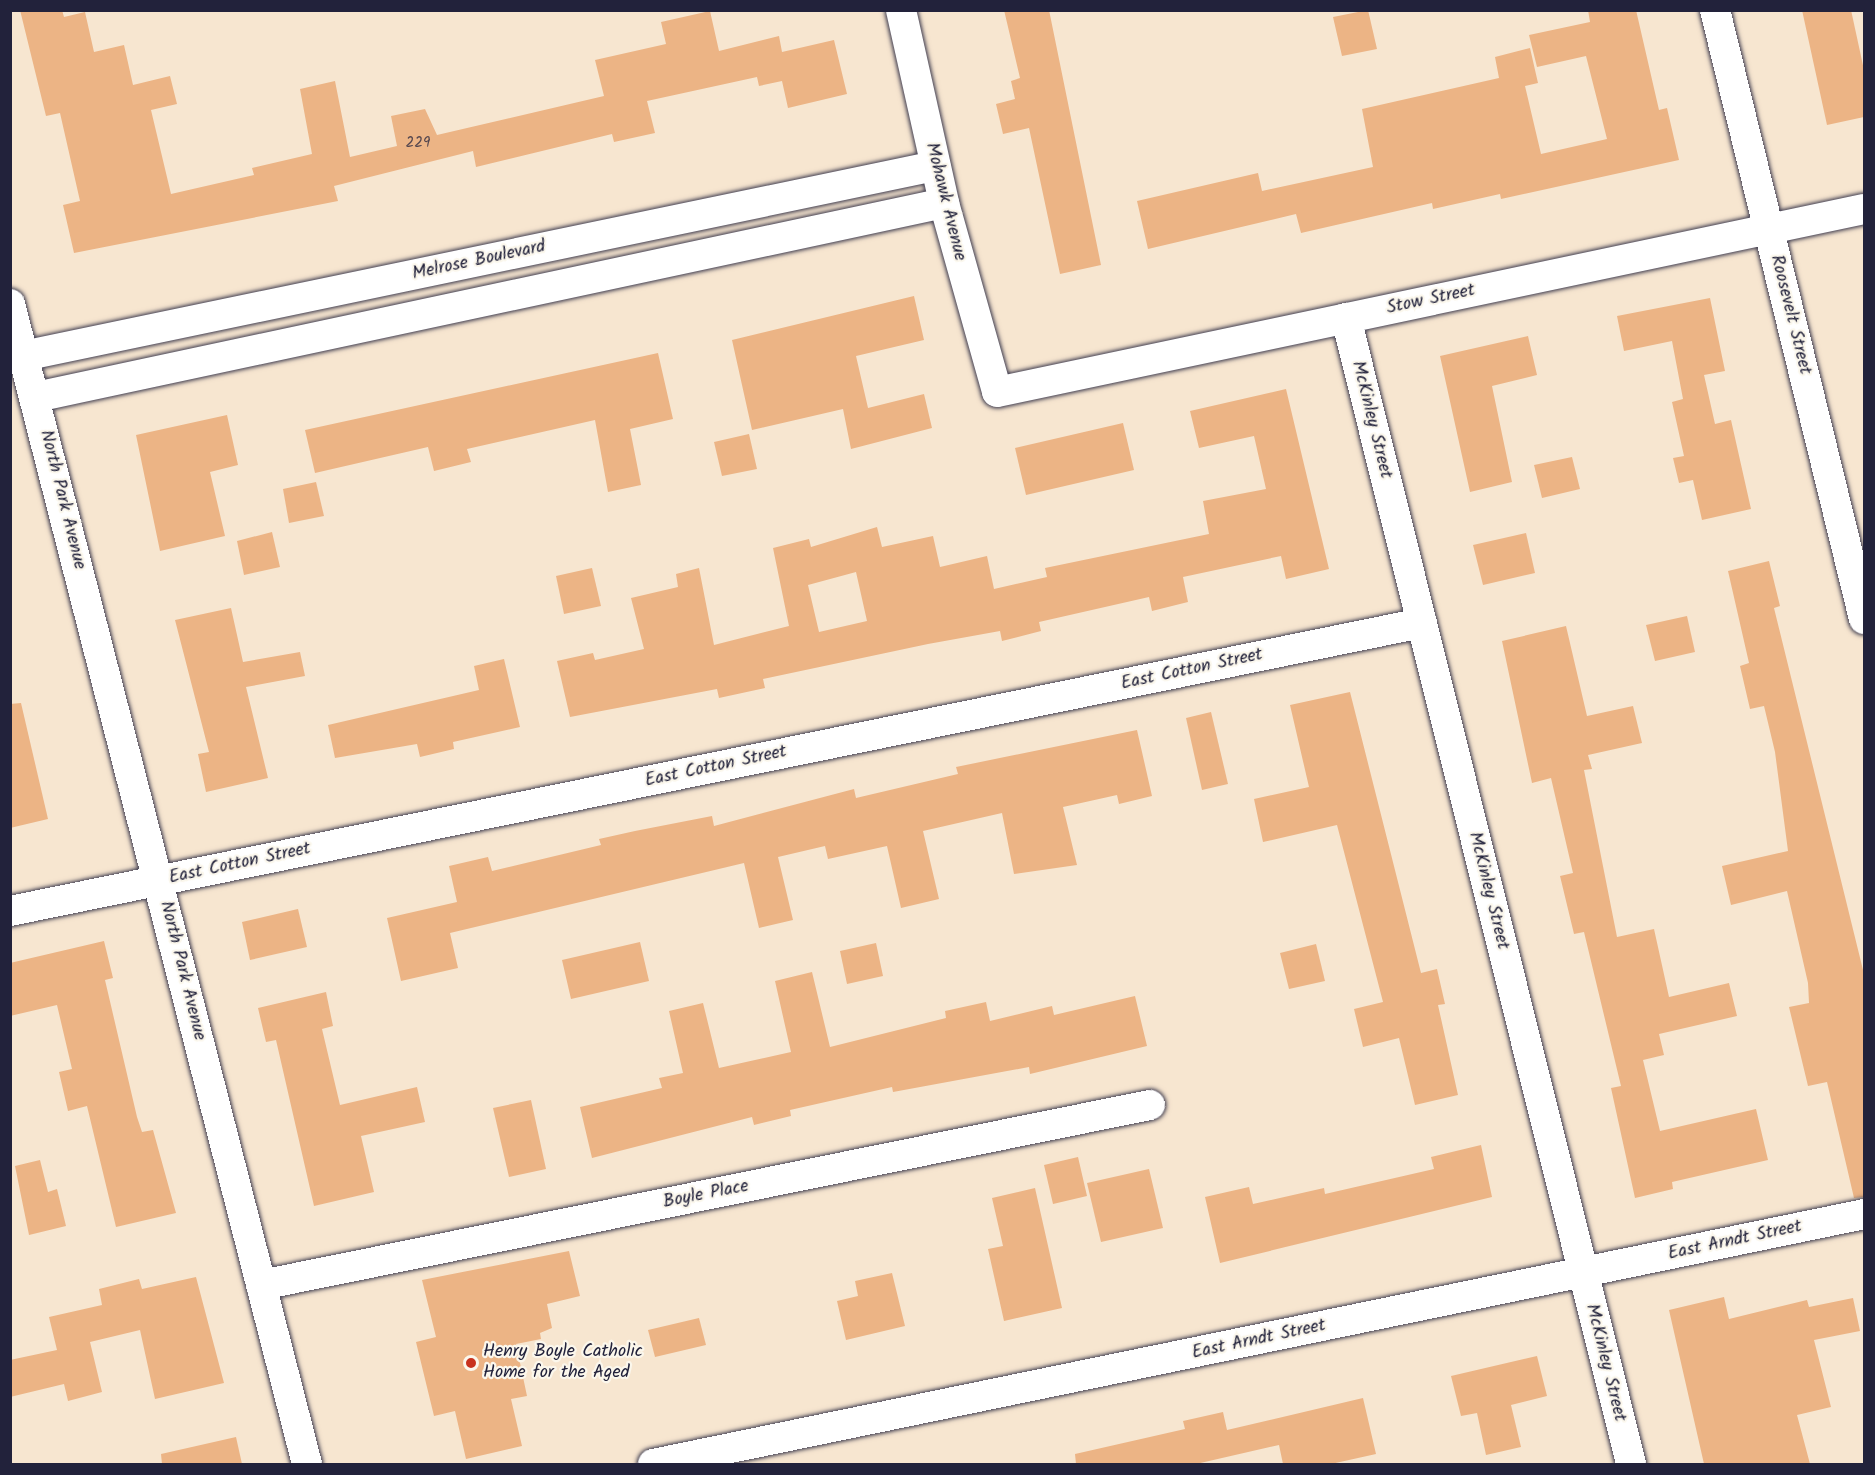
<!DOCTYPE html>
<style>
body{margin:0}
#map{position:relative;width:1875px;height:1475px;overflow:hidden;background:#f7e6d0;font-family:Kalam,sans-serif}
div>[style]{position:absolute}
.building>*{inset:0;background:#ecb485}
.roads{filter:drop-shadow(0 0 2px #423f51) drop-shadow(0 0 2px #423f51)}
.minor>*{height:30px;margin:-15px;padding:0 15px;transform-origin:15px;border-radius:15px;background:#fff}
.dots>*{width:16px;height:16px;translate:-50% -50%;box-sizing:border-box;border:3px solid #fbf7ec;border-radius:50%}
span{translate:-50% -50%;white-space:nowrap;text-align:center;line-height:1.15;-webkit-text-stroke:4.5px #fbf7ec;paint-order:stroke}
.number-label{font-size:15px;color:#54464e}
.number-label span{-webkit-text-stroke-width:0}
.street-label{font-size:18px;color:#22223b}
.poi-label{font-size:18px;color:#22223b}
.left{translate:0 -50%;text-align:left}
.frame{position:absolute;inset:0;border:12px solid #22223b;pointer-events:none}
</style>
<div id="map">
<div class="building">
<div style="clip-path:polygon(20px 10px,62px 10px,64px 17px,85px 12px,94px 52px,124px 45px,133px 85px,170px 76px,177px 104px,151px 110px,171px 194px,254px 175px,252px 168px,312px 154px,300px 89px,335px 81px,350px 157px,397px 146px,391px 116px,425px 109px,437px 135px,604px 96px,595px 60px,666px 44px,661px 22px,710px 11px,719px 51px,779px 36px,782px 52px,834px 40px,847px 94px,788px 108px,782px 81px,759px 86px,757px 77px,647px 101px,655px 133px,614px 142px,612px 134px,476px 167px,473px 151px,334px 186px,338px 201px,74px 253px,63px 205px,80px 201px,60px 113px,46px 116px)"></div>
<div style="clip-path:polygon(1004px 10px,1049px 10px,1101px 265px,1060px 274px,1029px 128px,1003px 134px,996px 104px,1015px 99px,1011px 81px,1020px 78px)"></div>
<div style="clip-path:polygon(1368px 10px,1377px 49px,1342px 56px,1333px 17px)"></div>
<div style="clip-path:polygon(1588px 10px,1636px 10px,1659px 110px,1667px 108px,1679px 160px,1501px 199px,1500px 194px,1433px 209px,1432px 203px,1301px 233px,1296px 214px,1148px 249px,1137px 201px,1258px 173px,1262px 191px,1373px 167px,1362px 109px,1499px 78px,1495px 57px,1530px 48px,1538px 83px,1525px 86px,1541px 154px,1607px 139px,1586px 56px,1537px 67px,1529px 35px,1590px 22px)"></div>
<div style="clip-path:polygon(1802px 10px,1851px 10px,1864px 70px,1864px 117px,1827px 125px)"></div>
<div style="clip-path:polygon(914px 296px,924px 340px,856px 356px,868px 408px,924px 394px,932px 428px,851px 449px,843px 409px,752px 430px,732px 340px)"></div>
<div style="clip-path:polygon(1710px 298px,1725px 371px,1704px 375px,1715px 424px,1731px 420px,1751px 509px,1702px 520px,1693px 480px,1679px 483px,1673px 458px,1684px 456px,1672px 402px,1683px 399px,1672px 341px,1624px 351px,1617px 316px)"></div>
<div style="clip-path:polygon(1528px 336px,1537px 375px,1492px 386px,1512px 482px,1470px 492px,1440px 356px)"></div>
<div style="clip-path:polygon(658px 353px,673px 419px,630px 429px,641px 485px,608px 492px,595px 420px,467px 449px,471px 462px,434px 471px,428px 447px,315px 473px,305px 430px)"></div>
<div style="clip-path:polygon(evenodd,1286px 389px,1329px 569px,1286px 579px,1281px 556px,1183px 577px,1188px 602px,1152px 611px,1149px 597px,1039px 622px,1041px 631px,1002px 641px,1000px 631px,928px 644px,763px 679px,765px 688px,719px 698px,717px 689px,570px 717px,557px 661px,593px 653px,595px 660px,644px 649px,631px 598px,678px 587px,676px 574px,699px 568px,714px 645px,789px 626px,773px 548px,809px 539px,811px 547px,877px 527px,882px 547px,933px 536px,940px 567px,987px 556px,994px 589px,1047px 577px,1045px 568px,1209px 534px,1203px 501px,1266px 489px,1254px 436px,1199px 448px,1190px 411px,1286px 389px,856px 572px,867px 621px,819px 632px,808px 585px,856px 572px)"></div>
<div style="clip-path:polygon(227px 415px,238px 465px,210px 472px,225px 536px,160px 551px,136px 435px)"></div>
<div style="clip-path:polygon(1123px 423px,1134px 470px,1026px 495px,1015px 448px)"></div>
<div style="clip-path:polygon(749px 434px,757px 469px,722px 476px,714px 442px)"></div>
<div style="clip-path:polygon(1572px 457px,1580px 489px,1542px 498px,1534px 465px)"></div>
<div style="clip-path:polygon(316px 482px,324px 516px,289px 523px,283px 489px)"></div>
<div style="clip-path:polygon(272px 532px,280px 567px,244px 575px,237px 541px)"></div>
<div style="clip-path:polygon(1526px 533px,1535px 573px,1483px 585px,1473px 545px)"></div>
<div style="clip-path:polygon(1769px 561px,1780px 606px,1774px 608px,1864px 974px,1864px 1197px,1854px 1198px,1827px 1082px,1808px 1086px,1789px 1007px,1809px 1003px,1808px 983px,1787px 891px,1731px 905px,1722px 866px,1788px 851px,1775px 752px,1764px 706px,1750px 709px,1740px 666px,1749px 663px,1728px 571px)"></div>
<div style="clip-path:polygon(592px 568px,601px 606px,564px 614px,556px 576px)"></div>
<div style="clip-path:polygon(231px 608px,243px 662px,300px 652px,305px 676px,246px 687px,268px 778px,206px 792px,198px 754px,209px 752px,175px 620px)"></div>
<div style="clip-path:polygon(1687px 616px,1695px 652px,1655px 661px,1646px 625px)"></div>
<div style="clip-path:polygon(1566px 626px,1587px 716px,1633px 706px,1642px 743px,1588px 755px,1592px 769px,1584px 770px,1617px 937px,1654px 929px,1669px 997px,1729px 983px,1737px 1016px,1659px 1034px,1664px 1055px,1643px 1060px,1660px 1131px,1756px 1109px,1768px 1160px,1672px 1182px,1673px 1189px,1635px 1198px,1611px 1088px,1621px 1086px,1584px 932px,1574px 934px,1560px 876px,1573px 873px,1551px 778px,1532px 783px,1502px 641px)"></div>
<div style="clip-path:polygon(504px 659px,520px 727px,453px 742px,454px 749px,420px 757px,417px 744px,335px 758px,328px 725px,479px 690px,474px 666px)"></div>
<div style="clip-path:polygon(1350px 692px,1421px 973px,1437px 969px,1445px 1004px,1438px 1005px,1458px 1095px,1415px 1105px,1399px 1038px,1363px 1047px,1354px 1009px,1383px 1002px,1337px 825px,1263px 842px,1254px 799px,1309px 787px,1290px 705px)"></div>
<div style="clip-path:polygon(21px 703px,48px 819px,10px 828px,10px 704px)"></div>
<div style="clip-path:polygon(1211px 712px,1228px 784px,1202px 790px,1186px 718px)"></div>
<div style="clip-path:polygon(1137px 730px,1152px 796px,1119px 804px,1117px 795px,1063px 807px,1077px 865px,1014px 874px,1002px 813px,923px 831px,939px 899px,901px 908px,887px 846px,828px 859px,825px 846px,778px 857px,793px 920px,759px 928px,744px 863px,450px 933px,458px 968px,401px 981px,387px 918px,457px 902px,449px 866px,488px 857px,492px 871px,601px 845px,599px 839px,635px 831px,712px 816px,714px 826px,854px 789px,856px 798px,958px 774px,956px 767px)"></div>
<div style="clip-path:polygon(298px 909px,307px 947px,250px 960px,242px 922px)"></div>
<div style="clip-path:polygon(104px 941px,113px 978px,105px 980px,137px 1117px,142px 1132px,153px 1130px,176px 1213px,116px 1227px,87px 1106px,68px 1111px,59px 1072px,72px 1069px,57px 1005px,10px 1016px,10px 963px)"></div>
<div style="clip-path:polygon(640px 942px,649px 981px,571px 999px,562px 960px)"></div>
<div style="clip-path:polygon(876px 943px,883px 976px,847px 984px,840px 951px)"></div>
<div style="clip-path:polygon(1316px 944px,1325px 981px,1289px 989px,1280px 953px)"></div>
<div style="clip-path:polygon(812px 972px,830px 1047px,946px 1018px,945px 1011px,986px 1002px,990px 1021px,1052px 1006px,1054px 1015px,1135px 996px,1147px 1046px,1030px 1074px,1029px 1067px,893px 1092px,892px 1087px,790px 1110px,791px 1116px,754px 1125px,752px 1117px,592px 1158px,580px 1107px,662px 1088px,659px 1078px,683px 1073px,669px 1011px,703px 1003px,719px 1068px,791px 1052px,775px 981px)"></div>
<div style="clip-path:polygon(326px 992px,333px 1026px,322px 1029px,340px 1105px,417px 1087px,425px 1122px,361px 1136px,374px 1192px,314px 1206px,276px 1040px,266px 1042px,258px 1008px)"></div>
<div style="clip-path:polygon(531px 1100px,546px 1169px,509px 1177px,493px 1108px)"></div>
<div style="clip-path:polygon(1481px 1145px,1492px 1197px,1220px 1263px,1205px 1197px,1249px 1187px,1253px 1204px,1324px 1188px,1325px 1194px,1434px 1169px,1431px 1157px)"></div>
<div style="clip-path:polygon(1078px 1157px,1087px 1196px,1053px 1204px,1044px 1165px)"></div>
<div style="clip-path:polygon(40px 1160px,48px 1192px,57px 1189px,66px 1226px,29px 1235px,15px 1166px)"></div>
<div style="clip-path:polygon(1149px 1169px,1163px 1228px,1101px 1242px,1087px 1183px)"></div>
<div style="clip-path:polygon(1035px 1188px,1062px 1308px,1004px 1321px,988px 1249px,1003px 1246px,992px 1198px)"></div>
<div style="clip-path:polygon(569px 1251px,580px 1296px,547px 1304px,552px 1328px,540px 1333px,541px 1339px,516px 1344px,527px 1396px,511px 1399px,522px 1446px,466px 1459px,455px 1411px,434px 1416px,416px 1342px,436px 1337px,422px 1280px)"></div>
<div style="clip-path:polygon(892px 1273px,905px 1326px,846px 1340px,837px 1301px,858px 1296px,855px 1281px)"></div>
<div style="clip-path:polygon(196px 1277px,224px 1383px,155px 1399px,140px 1330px,90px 1342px,102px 1392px,68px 1401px,64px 1384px,10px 1397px,10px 1360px,57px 1350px,49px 1317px,102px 1305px,99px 1289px,139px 1279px,142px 1289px)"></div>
<div style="clip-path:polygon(1724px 1297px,1729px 1319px,1807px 1300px,1809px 1307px,1853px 1298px,1860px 1331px,1814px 1340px,1831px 1407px,1797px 1415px,1810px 1464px,1704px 1464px,1669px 1310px)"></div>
<div style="clip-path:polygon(699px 1318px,706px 1345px,655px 1357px,648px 1330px)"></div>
<div style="clip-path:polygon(1537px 1356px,1547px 1396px,1511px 1405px,1521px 1447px,1486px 1455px,1477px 1413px,1461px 1416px,1451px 1376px)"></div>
<div style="clip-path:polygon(1363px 1398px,1376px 1454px,1331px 1464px,1283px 1464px,1279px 1445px,1196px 1464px,1076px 1464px,1075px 1454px,1185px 1429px,1183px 1421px,1223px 1412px,1227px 1430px)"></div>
<div style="clip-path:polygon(236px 1437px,242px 1464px,162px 1464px,161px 1454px)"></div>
</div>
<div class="roads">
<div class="minor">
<div style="left:901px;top:10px;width:198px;rotate:77.4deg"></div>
<div style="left:944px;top:203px;width:196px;rotate:74.3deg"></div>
<div style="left:997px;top:392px;width:886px;rotate:-11.92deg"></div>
<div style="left:1715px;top:10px;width:627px;rotate:76.25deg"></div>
<div style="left:10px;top:304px;width:1197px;rotate:75.64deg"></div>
<div style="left:1346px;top:318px;width:1181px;rotate:76.03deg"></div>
<div style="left:23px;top:356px;width:932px;rotate:-11.77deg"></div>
<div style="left:36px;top:397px;width:928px;rotate:-12.06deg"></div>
<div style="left:10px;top:911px;width:1441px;rotate:-11.53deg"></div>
<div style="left:261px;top:1285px;width:907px;rotate:-11.45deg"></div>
<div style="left:653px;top:1464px;width:1237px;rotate:-11.66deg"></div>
</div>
</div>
<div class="dots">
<div style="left:471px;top:1363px;background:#c8321e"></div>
</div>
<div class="number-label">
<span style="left:418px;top:144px">229</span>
</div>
<div class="street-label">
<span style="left:945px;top:202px;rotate:76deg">Mohawk Avenue</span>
<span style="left:479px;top:261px;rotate:-12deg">Melrose Boulevard</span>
<span style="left:1431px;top:300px;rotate:-12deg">Stow Street</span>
<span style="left:1790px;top:315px;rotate:76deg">Roosevelt Street</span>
<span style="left:1371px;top:420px;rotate:76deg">McKinley Street</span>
<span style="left:62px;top:500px;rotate:76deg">North Park Avenue</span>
<span style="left:1192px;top:670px;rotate:-12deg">East Cotton Street</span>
<span style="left:716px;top:767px;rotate:-12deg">East Cotton Street</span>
<span style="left:240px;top:864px;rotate:-12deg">East Cotton Street</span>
<span style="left:1488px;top:891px;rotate:76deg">McKinley Street</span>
<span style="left:182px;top:971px;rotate:76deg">North Park Avenue</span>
<span style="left:706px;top:1195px;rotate:-11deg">Boyle Place</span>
<span style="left:1735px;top:1241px;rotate:-12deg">East Arndt Street</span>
<span style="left:1259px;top:1340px;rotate:-12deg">East Arndt Street</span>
<span style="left:1605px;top:1363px;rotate:76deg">McKinley Street</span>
</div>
<div class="poi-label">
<span class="left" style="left:483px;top:1363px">Henry Boyle Catholic<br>Home for the Aged</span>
</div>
<div class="frame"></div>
</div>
